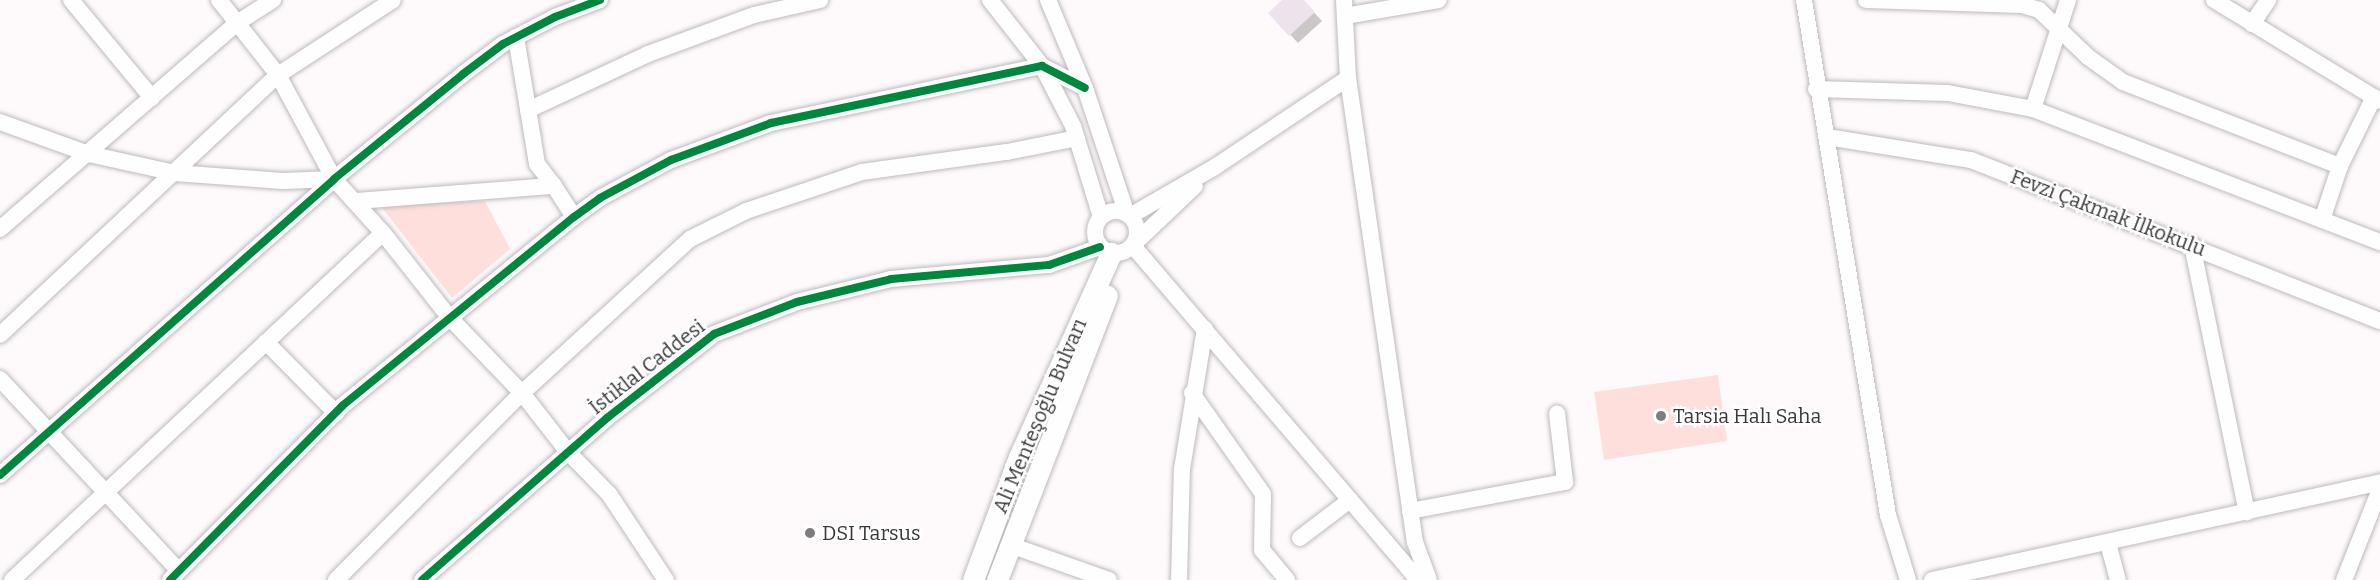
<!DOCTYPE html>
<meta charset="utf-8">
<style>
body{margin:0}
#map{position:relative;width:2380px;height:580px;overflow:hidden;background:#fef9fb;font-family:Bitter,serif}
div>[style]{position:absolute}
.green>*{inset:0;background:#ffdfdc}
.shadow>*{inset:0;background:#0003}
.building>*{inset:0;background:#ede3ec}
.roads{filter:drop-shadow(0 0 2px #bebabc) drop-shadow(0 0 2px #bebabc)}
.minor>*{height:16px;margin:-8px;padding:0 8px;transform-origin:8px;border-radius:8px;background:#fffefe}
.minor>.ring{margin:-8px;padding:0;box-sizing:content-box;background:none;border:16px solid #fffefe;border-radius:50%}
.major>*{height:21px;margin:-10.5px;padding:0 10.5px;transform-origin:10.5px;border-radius:10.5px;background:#fffefe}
.cycleway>*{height:8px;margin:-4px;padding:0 4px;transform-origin:4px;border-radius:4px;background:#00873e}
.dots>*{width:16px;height:16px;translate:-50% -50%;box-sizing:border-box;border:3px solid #fff;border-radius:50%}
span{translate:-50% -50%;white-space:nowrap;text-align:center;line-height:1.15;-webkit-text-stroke:4.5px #fff;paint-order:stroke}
.street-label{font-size:20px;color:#3a3839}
.poi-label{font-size:20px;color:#3a3839}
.left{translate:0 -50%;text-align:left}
</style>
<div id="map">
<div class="green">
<div style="clip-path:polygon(485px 201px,510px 249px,452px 298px,380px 205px)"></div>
<div style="clip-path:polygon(1718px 375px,1727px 441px,1604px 460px,1594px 392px)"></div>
</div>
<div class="shadow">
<div style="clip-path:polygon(1284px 0,1302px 0,1322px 21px,1298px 43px,1270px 13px)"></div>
</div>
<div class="building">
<div style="clip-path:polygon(1282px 0,1304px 0,1315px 12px,1289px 36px,1268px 13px)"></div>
</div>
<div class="roads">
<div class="minor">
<div style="left:71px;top:0;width:127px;rotate:50.4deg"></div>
<div style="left:219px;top:0;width:95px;rotate:51.8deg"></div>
<div style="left:278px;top:75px;width:118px;rotate:61.7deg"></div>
<div style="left:334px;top:179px;width:73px;rotate:47.8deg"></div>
<div style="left:383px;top:233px;width:107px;rotate:51.8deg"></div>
<div style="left:449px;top:317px;width:105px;rotate:46.2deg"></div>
<div style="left:522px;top:393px;width:75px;rotate:52.1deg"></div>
<div style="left:568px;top:452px;width:59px;rotate:45.7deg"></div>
<div style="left:609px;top:494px;width:103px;rotate:56.5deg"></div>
<div style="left:990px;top:0;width:84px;rotate:51.8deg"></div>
<div style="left:1042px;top:66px;width:68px;rotate:62.7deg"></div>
<div style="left:1073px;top:126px;width:95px;rotate:72.9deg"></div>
<div style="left:1048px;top:0;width:95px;rotate:67.2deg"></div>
<div style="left:1085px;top:88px;width:133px;rotate:71.6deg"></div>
<div style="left:1344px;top:0;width:78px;rotate:87.1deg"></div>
<div style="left:1348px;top:78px;width:469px;rotate:81.8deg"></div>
<div style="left:1415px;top:542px;width:40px;rotate:69.8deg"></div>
<div style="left:1804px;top:0;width:522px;rotate:80.74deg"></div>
<div style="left:1888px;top:515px;width:68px;rotate:72.9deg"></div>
<div style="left:1866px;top:0;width:156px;rotate:1.8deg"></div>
<div style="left:2022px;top:5px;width:18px;rotate:16deg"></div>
<div style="left:2039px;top:10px;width:68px;rotate:43.8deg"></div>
<div style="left:2088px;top:57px;width:43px;rotate:35.5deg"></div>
<div style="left:2123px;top:82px;width:233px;rotate:21.2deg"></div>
<div style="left:2214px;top:0;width:194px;rotate:31.3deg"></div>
<div style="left:1345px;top:16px;width:95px;rotate:-9.7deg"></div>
<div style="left:2252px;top:24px;width:29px;rotate:-56deg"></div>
<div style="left:516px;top:37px;width:129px;rotate:80.6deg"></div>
<div style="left:537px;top:164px;width:28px;rotate:52deg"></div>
<div style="left:1816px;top:89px;width:132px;rotate:1.7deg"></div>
<div style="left:1948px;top:93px;width:86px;rotate:10.7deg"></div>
<div style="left:2033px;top:109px;width:372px;rotate:21deg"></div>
<div style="left:2033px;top:109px;width:114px;rotate:-72.2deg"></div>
<div style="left:528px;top:110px;width:132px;rotate:-25deg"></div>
<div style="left:648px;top:54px;width:113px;rotate:-20.2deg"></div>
<div style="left:754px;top:15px;width:68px;rotate:-12.8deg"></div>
<div style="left:0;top:122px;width:95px;rotate:19.8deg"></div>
<div style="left:89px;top:154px;width:88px;rotate:12.5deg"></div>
<div style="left:175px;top:173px;width:108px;rotate:4.2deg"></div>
<div style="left:283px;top:181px;width:51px;rotate:-2.2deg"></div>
<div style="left:1827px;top:137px;width:146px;rotate:9.1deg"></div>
<div style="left:1971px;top:160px;width:440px;rotate:21.5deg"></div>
<div style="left:357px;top:201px;width:198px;rotate:-4.4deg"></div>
<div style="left:554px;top:186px;width:37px;rotate:57deg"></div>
<div class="ring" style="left:1095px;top:211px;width:26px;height:26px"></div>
<div style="left:1130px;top:216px;width:98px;rotate:-30deg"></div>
<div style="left:1215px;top:167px;width:160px;rotate:-33.8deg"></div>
<div style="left:2322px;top:220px;width:57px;rotate:-71.6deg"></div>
<div style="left:2340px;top:166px;width:77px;rotate:-63.8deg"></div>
<div style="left:0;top:229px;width:314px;rotate:-41deg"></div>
<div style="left:237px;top:23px;width:43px;rotate:-32.6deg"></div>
<div style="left:1136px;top:242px;width:81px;rotate:-43.5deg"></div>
<div style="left:2192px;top:245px;width:273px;rotate:78.4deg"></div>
<div style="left:1133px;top:246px;width:439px;rotate:49.5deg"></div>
<div style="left:0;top:335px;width:381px;rotate:-43.1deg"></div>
<div style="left:278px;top:75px;width:137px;rotate:-33.1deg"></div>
<div style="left:266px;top:342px;width:100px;rotate:45.4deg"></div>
<div style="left:0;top:379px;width:262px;rotate:47deg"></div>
<div style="left:1192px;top:393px;width:123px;rotate:54.9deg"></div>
<div style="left:1263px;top:494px;width:56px;rotate:91deg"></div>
<div style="left:1262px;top:550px;width:39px;rotate:50deg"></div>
<div style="left:0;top:475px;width:446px;rotate:-41.5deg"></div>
<div style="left:334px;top:179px;width:166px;rotate:-39.1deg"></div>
<div style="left:463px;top:74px;width:50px;rotate:-36.9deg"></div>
<div style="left:503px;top:44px;width:59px;rotate:-27.4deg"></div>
<div style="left:555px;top:17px;width:48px;rotate:-20.7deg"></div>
<div style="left:1410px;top:511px;width:158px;rotate:-10.6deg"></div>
<div style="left:1565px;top:482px;width:69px;rotate:-96.6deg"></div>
<div style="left:1300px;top:538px;width:63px;rotate:-37.2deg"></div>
<div style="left:2108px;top:543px;width:38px;rotate:75deg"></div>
<div style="left:1010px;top:545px;width:105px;rotate:19.5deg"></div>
<div style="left:12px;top:580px;width:508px;rotate:-43.09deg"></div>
<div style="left:170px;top:580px;width:245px;rotate:-45.3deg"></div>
<div style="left:342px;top:406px;width:299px;rotate:-39.2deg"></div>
<div style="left:574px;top:217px;width:32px;rotate:-36deg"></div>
<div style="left:600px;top:198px;width:81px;rotate:-28.2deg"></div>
<div style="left:671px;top:160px;width:107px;rotate:-20.3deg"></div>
<div style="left:771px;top:123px;width:277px;rotate:-11.9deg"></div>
<div style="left:1042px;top:66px;width:48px;rotate:27.1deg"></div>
<div style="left:336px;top:580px;width:264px;rotate:-45.2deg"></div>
<div style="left:522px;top:393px;width:228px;rotate:-42.5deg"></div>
<div style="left:690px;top:239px;width:63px;rotate:-26.6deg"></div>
<div style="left:746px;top:211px;width:122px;rotate:-18.6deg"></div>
<div style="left:862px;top:172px;width:146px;rotate:-7.9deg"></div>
<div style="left:1007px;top:152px;width:71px;rotate:-11.3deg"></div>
<div style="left:422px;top:580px;width:246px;rotate:-41.2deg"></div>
<div style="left:607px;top:418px;width:136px;rotate:-38.1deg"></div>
<div style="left:714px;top:334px;width:89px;rotate:-21.1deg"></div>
<div style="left:797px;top:302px;width:97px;rotate:-13.7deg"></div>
<div style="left:891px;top:279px;width:159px;rotate:-5.1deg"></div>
<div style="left:1049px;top:265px;width:54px;rotate:-19.4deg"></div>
<div style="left:1179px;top:580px;width:111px;rotate:-88.5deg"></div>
<div style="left:1182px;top:469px;width:142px;rotate:-80.7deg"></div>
<div style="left:1932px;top:580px;width:459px;rotate:-12.3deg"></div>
<div style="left:2344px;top:580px;width:98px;rotate:-68.4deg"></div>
</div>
<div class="major">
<div style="left:973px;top:580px;width:131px;rotate:-69.5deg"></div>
<div style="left:1019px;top:457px;width:224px;rotate:-65.7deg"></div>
<div style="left:997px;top:580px;width:305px;rotate:-68.9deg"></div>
</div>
</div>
<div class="cycleway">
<div style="left:0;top:475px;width:446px;rotate:-41.5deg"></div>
<div style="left:334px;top:179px;width:166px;rotate:-39.1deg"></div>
<div style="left:463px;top:74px;width:50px;rotate:-36.9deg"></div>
<div style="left:503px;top:44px;width:59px;rotate:-27.4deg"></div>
<div style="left:555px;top:17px;width:48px;rotate:-20.7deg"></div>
<div style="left:170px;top:580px;width:245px;rotate:-45.3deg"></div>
<div style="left:342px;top:406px;width:299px;rotate:-39.2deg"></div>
<div style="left:574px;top:217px;width:32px;rotate:-36deg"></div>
<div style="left:600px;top:198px;width:81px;rotate:-28.2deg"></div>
<div style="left:671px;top:160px;width:107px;rotate:-20.3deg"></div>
<div style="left:771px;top:123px;width:277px;rotate:-11.9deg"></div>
<div style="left:1042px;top:66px;width:48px;rotate:27.1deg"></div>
<div style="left:422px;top:580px;width:246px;rotate:-41.2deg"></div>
<div style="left:607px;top:418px;width:136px;rotate:-38.1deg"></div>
<div style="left:714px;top:334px;width:89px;rotate:-21.1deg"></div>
<div style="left:797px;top:302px;width:97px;rotate:-13.7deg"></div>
<div style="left:891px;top:279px;width:159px;rotate:-5.1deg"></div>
<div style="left:1049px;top:265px;width:54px;rotate:-19.4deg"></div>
</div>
<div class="dots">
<div style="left:1661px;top:416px;background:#7f7c7d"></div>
<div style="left:810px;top:533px;background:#7f7c7d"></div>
</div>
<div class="street-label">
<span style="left:2108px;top:213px;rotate:21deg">Fevzi Çakmak İlkokulu</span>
<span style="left:647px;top:367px;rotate:-38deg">İstiklal Caddesi</span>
<span style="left:1040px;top:416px;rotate:-67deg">Ali Menteşoğlu Bulvarı</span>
</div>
<div class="poi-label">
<span class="left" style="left:1673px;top:416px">Tarsia Halı Saha</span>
<span class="left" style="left:822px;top:533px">DSI Tarsus</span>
</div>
</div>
